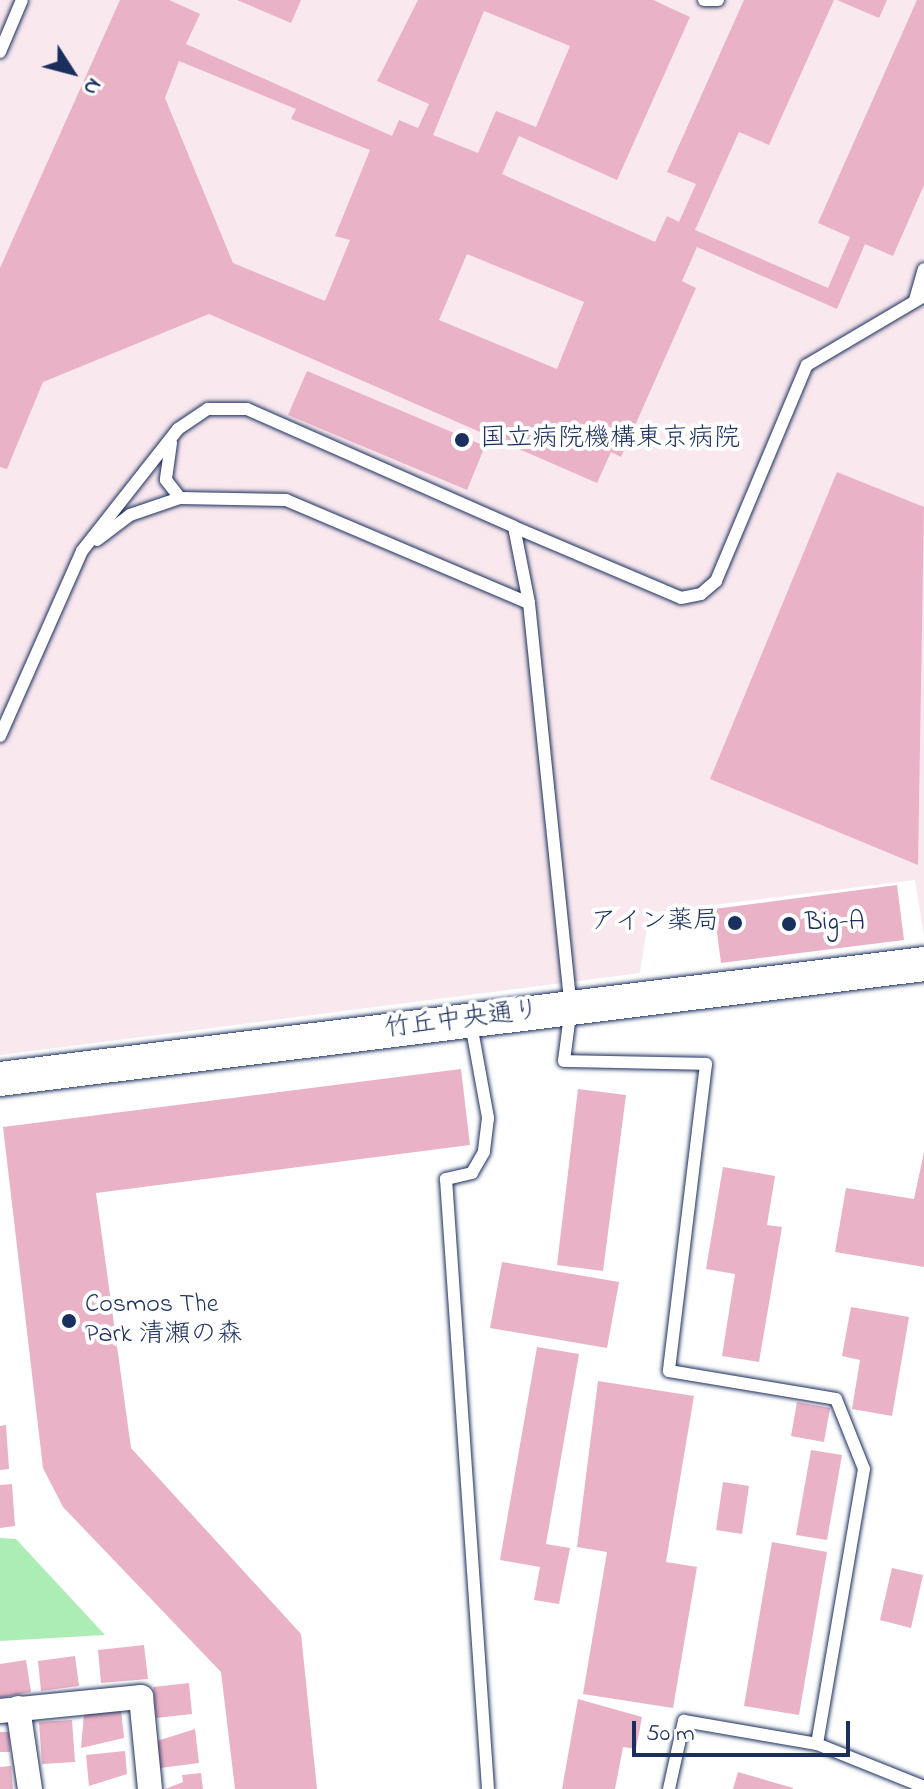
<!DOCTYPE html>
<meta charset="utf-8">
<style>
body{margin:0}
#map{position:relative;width:924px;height:1789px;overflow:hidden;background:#fff;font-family:"Indie Flower","Klee One",sans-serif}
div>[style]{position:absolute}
.built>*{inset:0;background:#f9e8ee}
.green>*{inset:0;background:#acedb6}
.building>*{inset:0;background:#eab2c6}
.roads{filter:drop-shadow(0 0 2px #1b2f5e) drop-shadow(0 0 2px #1b2f5e)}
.lane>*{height:12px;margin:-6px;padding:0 6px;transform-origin:6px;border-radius:6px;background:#fff}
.street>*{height:24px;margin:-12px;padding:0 12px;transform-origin:12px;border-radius:12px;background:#fff}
.secondary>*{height:34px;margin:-17px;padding:0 17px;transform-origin:17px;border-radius:17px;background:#fff}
.dots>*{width:22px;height:22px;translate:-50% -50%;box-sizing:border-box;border:4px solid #fff;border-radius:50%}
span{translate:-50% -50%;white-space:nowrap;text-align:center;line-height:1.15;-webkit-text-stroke:8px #fff;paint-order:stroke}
.poi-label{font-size:26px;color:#1b2f5e}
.left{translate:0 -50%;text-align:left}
.right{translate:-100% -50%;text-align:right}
.street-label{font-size:26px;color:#1b2f5e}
.north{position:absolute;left:32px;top:32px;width:80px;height:80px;-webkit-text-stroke:6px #fff;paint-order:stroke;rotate:126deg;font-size:22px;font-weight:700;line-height:32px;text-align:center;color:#1b2f5e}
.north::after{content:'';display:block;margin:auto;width:28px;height:36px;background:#1b2f5e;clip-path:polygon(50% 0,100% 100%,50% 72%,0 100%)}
.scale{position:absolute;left:632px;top:1721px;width:218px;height:36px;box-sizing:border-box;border:4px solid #1b2f5e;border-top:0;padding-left:10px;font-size:24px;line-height:28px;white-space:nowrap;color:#1b2f5e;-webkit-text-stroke:6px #fff;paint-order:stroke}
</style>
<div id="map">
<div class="built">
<div style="clip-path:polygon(0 0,924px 0,924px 936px,915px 880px,649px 913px,640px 973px,0 1055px)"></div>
</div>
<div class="green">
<div style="clip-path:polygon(0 1538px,16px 1539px,105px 1635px,0 1641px)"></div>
</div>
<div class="building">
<div style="clip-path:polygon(evenodd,120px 0,169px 0,200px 14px,186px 44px,392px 136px,399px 120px,418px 128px,429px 104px,377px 81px,418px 0,653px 0,690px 17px,617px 180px,519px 136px,502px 174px,655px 242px,667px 216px,679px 222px,696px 184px,667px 172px,744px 0,834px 0,769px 145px,739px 132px,695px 230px,828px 288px,850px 237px,818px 223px,917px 0,924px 0,924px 185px,893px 256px,865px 244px,837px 309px,697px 247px,682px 281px,696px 288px,621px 457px,611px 452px,597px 483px,209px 314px,43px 382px,7px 469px,0 467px,0 268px,120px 0,484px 11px,570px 46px,536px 127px,496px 111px,478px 153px,433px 135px,484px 11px,120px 0,179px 61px,296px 109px,291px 119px,370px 150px,335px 236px,350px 240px,325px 301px,233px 263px,165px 98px,179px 61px,120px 0,467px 254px,584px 302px,557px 369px,439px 320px,467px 254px)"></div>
<div style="clip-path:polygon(237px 0,301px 0,291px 23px)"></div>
<div style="clip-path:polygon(837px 0,887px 0,879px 18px)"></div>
<div style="clip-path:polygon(307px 371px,485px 446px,467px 490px,288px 415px)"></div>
<div style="clip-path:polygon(837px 472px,924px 507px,918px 865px,710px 779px)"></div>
<div style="clip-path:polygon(897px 885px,904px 940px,721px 963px,714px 909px)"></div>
<div style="clip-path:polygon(461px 1069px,470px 1145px,96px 1193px,131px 1448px,301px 1634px,317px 1789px,235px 1789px,221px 1672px,63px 1507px,43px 1468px,3px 1127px)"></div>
<div style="clip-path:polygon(578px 1089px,626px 1095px,603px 1271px,557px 1265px)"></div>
<div style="clip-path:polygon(924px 1152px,924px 1267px,835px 1252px,846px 1188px,914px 1199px)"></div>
<div style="clip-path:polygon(723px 1167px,775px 1176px,767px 1225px,782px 1227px,759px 1362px,722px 1356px,735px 1274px,706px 1269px)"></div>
<div style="clip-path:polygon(502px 1262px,619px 1282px,607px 1348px,490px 1328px)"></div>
<div style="clip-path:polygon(851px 1307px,909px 1317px,892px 1416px,852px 1409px,860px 1360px,842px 1356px)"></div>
<div style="clip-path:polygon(537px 1347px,579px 1354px,546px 1544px,570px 1548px,559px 1604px,534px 1600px,540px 1567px,500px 1560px)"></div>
<div style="clip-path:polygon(598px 1381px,694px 1396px,666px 1562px,697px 1567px,673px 1708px,583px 1694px,607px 1552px,577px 1547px)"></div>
<div style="clip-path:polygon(797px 1402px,830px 1408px,824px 1442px,791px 1436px)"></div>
<div style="clip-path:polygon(6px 1425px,9px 1469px,0 1470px,0 1426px)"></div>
<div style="clip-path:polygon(811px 1450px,842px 1455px,827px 1540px,796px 1535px)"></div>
<div style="clip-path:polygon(723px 1482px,749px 1486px,742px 1534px,716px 1530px)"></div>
<div style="clip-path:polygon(12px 1484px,15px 1526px,0 1528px,0 1485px)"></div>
<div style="clip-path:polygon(772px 1542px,827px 1552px,799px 1715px,744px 1706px)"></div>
<div style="clip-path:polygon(892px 1568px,923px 1575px,911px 1628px,880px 1620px)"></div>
<div style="clip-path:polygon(144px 1645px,148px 1679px,101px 1683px,98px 1650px)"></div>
<div style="clip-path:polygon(75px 1656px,79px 1686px,41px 1691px,38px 1661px)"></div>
<div style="clip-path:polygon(26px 1660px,31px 1692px,0 1698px,0 1664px)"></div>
<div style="clip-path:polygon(189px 1683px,192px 1714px,156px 1718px,153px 1687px)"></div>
<div style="clip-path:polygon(578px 1699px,642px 1717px,636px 1749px,623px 1747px,615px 1789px,562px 1789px)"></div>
<div style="clip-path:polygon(121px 1710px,124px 1738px,81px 1748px,84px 1714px)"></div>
<div style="clip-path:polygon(72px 1720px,75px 1762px,42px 1764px,39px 1722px)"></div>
<div style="clip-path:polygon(195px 1729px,199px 1763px,160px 1768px,157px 1741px)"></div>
<div style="clip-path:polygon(0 1732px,9px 1732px,10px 1752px,0 1752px)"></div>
<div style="clip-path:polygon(125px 1751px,127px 1774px,89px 1786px,86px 1755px)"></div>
<div style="clip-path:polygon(11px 1766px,13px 1789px,0 1789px,0 1767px)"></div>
<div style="clip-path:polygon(738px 1772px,793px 1788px,793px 1789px,733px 1789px)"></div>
<div style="clip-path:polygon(201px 1773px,203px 1789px,165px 1789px,183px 1782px,182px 1775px)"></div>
</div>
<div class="roads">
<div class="lane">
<div style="left:704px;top:0;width:14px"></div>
<div style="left:0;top:52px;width:56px;rotate:-67.1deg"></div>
<div style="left:915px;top:300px;width:32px;rotate:-74deg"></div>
<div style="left:171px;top:443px;width:37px;rotate:98deg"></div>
<div style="left:166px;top:480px;width:23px;rotate:52deg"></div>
<div style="left:514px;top:527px;width:181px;rotate:23deg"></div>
<div style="left:681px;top:598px;width:20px;rotate:-11deg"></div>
<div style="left:701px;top:594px;width:20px;rotate:-41deg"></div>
<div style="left:716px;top:581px;width:234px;rotate:-67.2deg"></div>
<div style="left:807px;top:365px;width:136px;rotate:-30.5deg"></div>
<div style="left:97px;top:540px;width:41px;rotate:-37.1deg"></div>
<div style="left:130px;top:515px;width:53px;rotate:-18.8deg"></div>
<div style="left:180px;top:498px;width:106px;rotate:1.1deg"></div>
<div style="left:286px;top:500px;width:264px;rotate:23deg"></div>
<div style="left:0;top:736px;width:202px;rotate:-66.1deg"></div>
<div style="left:82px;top:551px;width:155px;rotate:-51.8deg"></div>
<div style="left:178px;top:429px;width:36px;rotate:-34deg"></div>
<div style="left:208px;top:409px;width:39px"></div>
<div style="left:247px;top:409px;width:292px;rotate:23.8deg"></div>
<div style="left:514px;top:527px;width:77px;rotate:78.8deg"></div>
<div style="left:529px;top:603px;width:406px;rotate:84.1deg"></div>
<div style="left:571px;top:1007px;width:54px;rotate:97.4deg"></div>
<div style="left:564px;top:1061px;width:142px;rotate:1.2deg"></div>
<div style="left:706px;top:1064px;width:309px;rotate:96.9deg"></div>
<div style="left:669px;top:1371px;width:169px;rotate:9.5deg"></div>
<div style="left:836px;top:1399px;width:75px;rotate:68.2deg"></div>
<div style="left:864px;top:1469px;width:279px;rotate:99.7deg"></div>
<div style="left:471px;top:1024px;width:96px;rotate:79.7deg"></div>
<div style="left:488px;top:1118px;width:34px;rotate:97deg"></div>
<div style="left:484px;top:1152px;width:24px;rotate:120deg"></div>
<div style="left:472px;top:1173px;width:27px;rotate:167deg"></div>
<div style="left:446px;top:1179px;width:611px;rotate:86.06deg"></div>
<div style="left:669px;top:1789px;width:70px;rotate:-77.6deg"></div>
<div style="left:684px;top:1721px;width:135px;rotate:9.8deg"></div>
<div style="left:817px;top:1744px;width:115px;rotate:21.9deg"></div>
</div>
<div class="street">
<div style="left:18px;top:1708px;width:82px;rotate:81.6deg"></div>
<div style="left:0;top:1711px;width:142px;rotate:-5.7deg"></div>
<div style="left:141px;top:1697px;width:92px;rotate:84.4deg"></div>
</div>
<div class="secondary">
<div style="left:0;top:1079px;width:931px;rotate:-7.09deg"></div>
</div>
</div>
<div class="dots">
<div style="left:462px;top:440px;background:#1b2f5e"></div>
<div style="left:735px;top:923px;background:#1b2f5e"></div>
<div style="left:789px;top:924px;background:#1b2f5e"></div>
<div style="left:69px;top:1321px;background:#1b2f5e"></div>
</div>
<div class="poi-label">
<span class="left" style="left:480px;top:440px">国立病院機構東京病院</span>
<span class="right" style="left:719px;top:923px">アイン薬局</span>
<span class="left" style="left:805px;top:924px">Big-A</span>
<span class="left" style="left:85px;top:1321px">Cosmos The<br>Park 清瀬の森</span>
</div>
<div class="street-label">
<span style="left:462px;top:1021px;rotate:-7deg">竹丘中央通り</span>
</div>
<div class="north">N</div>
<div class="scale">50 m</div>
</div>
